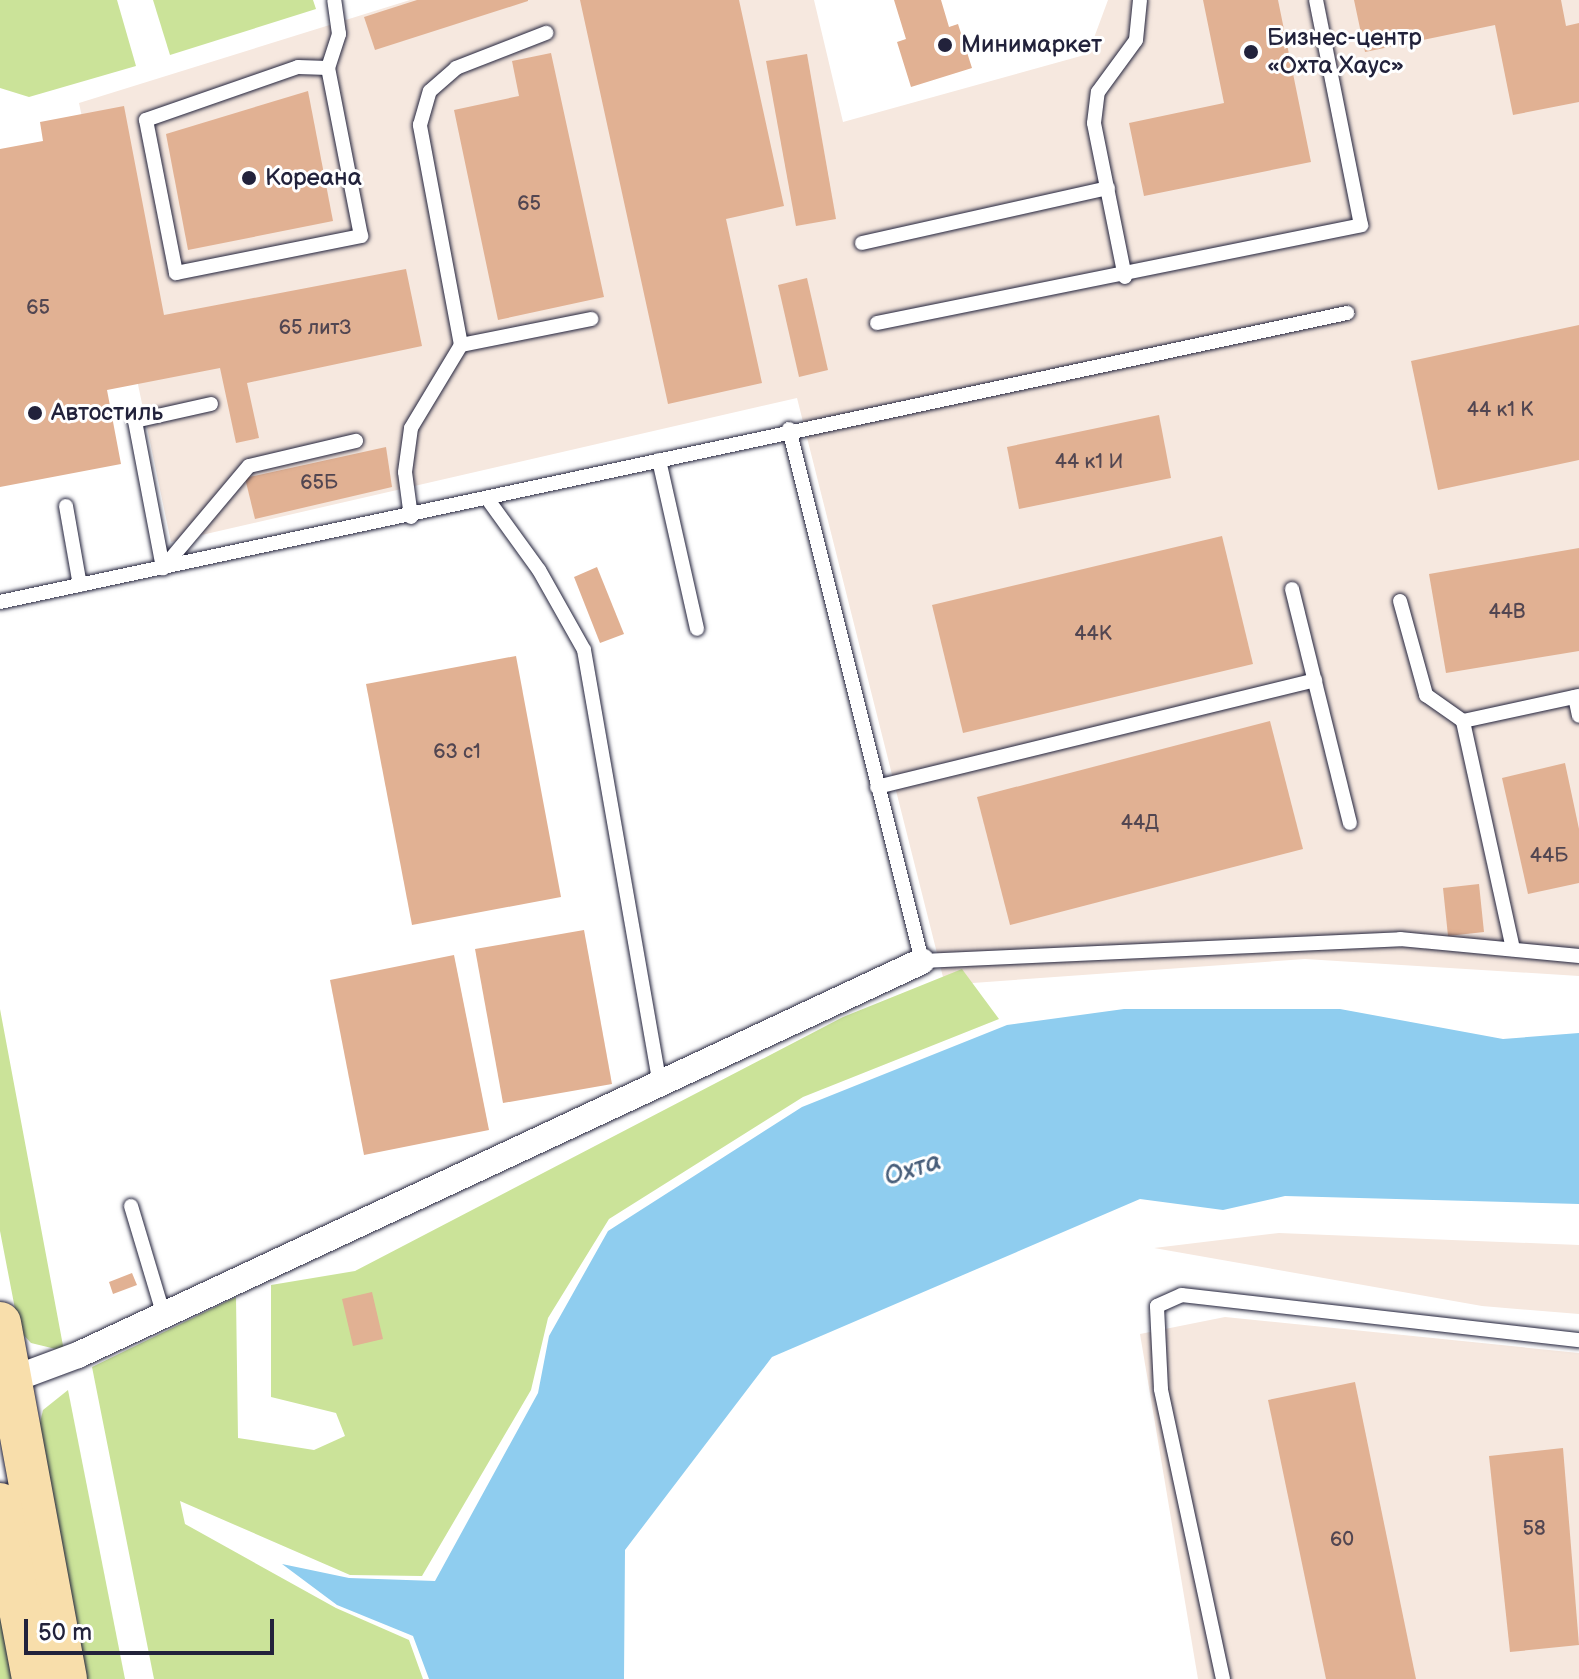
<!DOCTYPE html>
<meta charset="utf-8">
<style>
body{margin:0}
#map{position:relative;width:1579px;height:1679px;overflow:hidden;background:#fff;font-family:"Balsamiq Sans",sans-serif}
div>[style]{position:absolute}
.built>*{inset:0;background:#f6e8df}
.green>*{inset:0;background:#cbe399}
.water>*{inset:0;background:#8fcdef}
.building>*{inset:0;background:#e1b193}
.roads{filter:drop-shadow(0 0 2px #22223b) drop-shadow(0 0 2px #22223b)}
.lane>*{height:14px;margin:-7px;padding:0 7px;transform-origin:7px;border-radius:7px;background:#fff}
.street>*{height:26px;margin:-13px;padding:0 13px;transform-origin:13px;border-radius:13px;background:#fff}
.primary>*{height:42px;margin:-21px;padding:0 21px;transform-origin:21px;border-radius:21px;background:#f8deab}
.dots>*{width:22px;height:22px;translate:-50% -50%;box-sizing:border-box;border:4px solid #fff;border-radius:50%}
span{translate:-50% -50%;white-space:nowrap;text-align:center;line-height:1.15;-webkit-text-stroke:6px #fff;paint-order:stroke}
.number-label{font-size:20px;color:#524651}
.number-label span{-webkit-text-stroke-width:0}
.poi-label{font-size:24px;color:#22223b}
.left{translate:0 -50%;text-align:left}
.water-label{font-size:26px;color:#485e7a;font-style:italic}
.scale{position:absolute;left:24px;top:1619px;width:250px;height:36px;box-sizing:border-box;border:4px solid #22223b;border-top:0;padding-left:10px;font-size:24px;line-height:28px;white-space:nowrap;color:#22223b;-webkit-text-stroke:6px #fff;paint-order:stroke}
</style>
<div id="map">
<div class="built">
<div style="clip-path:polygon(410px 0,814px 0,843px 122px,1088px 54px,1108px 0,1579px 0,1579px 976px,1305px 959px,945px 985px,797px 398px,171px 542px,79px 103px)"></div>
<div style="clip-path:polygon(1279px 1233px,1579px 1245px,1579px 1314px,1482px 1306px,1154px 1248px)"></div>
<div style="clip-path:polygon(1225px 1317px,1579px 1353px,1579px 1679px,1198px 1679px,1140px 1334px)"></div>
</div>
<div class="green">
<div style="clip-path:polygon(0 0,117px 0,136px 66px,29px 97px,0 88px)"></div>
<div style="clip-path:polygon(153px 0,313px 0,316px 9px,170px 55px)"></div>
<div style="clip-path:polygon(962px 969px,999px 1019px,803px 1097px,609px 1219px,548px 1318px,531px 1390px,422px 1576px,350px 1575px,180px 1501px,185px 1524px,336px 1608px,409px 1640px,423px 1679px,154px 1679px,92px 1367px,236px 1297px,238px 1438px,314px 1450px,345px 1436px,336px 1413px,271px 1397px,271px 1285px,355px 1271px,843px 1017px)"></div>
<div style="clip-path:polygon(0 1009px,64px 1351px,31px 1343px,19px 1330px,16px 1314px,0 1231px)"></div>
<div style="clip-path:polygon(68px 1390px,125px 1679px,84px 1679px,38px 1431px,43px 1410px)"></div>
<div style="clip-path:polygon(0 1600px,15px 1679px,0 1679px)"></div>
</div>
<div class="water">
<div style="clip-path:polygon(1124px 1009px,1340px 1009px,1503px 1039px,1579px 1033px,1579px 1204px,1285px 1196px,1223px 1210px,1140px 1199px,772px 1357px,625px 1550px,624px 1679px,429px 1679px,413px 1636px,337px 1605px,282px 1564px,349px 1578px,435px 1581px,538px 1393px,549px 1336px,608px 1231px,802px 1107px,1007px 1025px)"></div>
</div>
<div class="building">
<div style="clip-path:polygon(417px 0,528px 0,528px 1px,375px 50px,364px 17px)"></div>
<div style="clip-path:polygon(580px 0,739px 0,784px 206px,726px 219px,762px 383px,668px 404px)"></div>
<div style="clip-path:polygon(894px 0,941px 0,949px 27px,958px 24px,972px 68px,911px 87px,897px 42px,906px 39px)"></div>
<div style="clip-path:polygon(1203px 0,1278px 0,1311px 162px,1144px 196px,1129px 123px,1224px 103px)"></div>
<div style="clip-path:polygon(1354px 0,1561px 0,1566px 26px,1579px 23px,1579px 102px,1513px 115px,1495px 25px,1365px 52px)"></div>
<div style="clip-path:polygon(551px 53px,604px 297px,498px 320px,454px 110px,519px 96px,512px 61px)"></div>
<div style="clip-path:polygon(807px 54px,836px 219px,796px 226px,766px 61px)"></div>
<div style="clip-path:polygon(308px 91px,333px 221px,188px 250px,166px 134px)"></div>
<div style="clip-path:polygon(124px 106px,164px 315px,406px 269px,422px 346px,247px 383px,259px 438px,236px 443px,220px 368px,107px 390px,121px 464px,0 487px,0 149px,43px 141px,40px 122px)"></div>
<div style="clip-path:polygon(807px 278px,828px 370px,799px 377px,778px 285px)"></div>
<div style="clip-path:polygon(1579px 325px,1579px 460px,1438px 490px,1411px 361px)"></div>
<div style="clip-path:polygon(1159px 415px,1171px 478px,1019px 509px,1007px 447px)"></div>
<div style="clip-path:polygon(386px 447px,392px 487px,255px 519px,245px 478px)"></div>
<div style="clip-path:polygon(1222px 536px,1253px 664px,963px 733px,932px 605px)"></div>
<div style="clip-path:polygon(1579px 548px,1579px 651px,1446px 673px,1429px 574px)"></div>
<div style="clip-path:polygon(597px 567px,624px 634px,600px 643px,574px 577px)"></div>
<div style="clip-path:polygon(516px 656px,561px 897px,412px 925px,366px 684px)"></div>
<div style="clip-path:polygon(1270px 721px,1303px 849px,1010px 925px,977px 797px)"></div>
<div style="clip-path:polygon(1565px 763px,1579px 829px,1579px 883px,1528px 894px,1502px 778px)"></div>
<div style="clip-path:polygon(1479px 884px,1484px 932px,1448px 936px,1443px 888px)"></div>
<div style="clip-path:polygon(584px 930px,612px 1084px,503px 1103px,475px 949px)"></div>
<div style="clip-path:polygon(454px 955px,489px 1130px,364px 1155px,330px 980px)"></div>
<div style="clip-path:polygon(132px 1273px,137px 1285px,113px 1294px,109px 1282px)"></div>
<div style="clip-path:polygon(372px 1292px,383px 1339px,353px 1346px,342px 1299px)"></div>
<div style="clip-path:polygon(1355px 1382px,1416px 1679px,1326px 1679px,1268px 1400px)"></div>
<div style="clip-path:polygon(1563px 1448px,1579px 1645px,1510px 1652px,1489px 1456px)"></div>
</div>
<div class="roads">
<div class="lane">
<div style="left:328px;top:68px;width:30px;rotate:-178deg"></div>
<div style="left:298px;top:67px;width:161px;rotate:160.8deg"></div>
<div style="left:146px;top:120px;width:156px;rotate:78.9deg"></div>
<div style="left:176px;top:273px;width:189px;rotate:-11.3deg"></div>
<div style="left:361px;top:236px;width:171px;rotate:-101.1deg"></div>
<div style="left:328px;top:68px;width:36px;rotate:-72deg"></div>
<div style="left:339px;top:34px;width:34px;rotate:-98deg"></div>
<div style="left:862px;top:243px;width:252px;rotate:-12.6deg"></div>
<div style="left:1125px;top:277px;width:157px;rotate:-101.4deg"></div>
<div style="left:1094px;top:123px;width:31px;rotate:-83deg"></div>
<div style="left:1098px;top:92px;width:64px;rotate:-53.8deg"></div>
<div style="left:1136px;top:40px;width:40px;rotate:-84.3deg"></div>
<div style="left:877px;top:323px;width:494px;rotate:-11.4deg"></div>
<div style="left:1361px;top:225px;width:229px;rotate:-101.3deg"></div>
<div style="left:461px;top:345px;width:133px;rotate:-11.3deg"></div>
<div style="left:211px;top:404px;width:78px;rotate:167.4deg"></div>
<div style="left:135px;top:421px;width:150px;rotate:79.2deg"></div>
<div style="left:163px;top:568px;width:133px;rotate:-49.9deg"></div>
<div style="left:249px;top:466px;width:110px;rotate:-13.2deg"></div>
<div style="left:789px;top:429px;width:548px;rotate:75.96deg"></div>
<div style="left:922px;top:961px;width:479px;rotate:-2.6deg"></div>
<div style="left:1400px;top:939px;width:180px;rotate:5.4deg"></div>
<div style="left:659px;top:460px;width:173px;rotate:77.3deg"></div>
<div style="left:489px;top:501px;width:85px;rotate:54.1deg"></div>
<div style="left:539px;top:570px;width:92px;rotate:60.6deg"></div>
<div style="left:584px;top:650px;width:443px;rotate:80.1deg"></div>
<div style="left:66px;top:506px;width:80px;rotate:80deg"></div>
<div style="left:411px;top:517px;width:45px;rotate:-97.6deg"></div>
<div style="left:405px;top:472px;width:44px;rotate:-82.2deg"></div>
<div style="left:411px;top:428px;width:97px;rotate:-58.9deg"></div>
<div style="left:461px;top:345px;width:224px;rotate:-100.6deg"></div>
<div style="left:420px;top:125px;width:35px;rotate:-74deg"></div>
<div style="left:430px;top:91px;width:35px;rotate:-41deg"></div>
<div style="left:456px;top:68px;width:97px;rotate:-21.3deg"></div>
<div style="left:1292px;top:589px;width:241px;rotate:76.1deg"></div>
<div style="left:1400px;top:601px;width:98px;rotate:74.5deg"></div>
<div style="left:1426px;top:695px;width:45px;rotate:35.1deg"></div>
<div style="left:0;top:602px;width:1378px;rotate:-12.11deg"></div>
<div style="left:1575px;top:697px;width:19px;rotate:78deg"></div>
<div style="left:877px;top:787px;width:451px;rotate:-13.7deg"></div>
<div style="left:1513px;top:949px;width:233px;rotate:-102.4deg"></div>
<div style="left:1463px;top:721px;width:119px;rotate:-12.2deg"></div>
<div style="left:131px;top:1206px;width:112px;rotate:73.3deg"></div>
<div style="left:1223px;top:1679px;width:297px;rotate:-102.1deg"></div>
<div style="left:1161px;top:1389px;width:83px;rotate:-92.8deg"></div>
<div style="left:1157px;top:1306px;width:27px;rotate:-24deg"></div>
<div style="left:1182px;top:1295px;width:400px;rotate:6.5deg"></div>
</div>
<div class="street">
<div style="left:0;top:1384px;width:83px;rotate:-20.4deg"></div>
<div style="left:78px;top:1355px;width:931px;rotate:-25.02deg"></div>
</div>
<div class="primary">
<div style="left:0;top:1323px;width:362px;rotate:79.5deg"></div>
<div style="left:0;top:1504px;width:178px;rotate:79.3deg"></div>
</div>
</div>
<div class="dots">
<div style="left:945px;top:45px;background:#22223b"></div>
<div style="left:1251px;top:52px;background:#22223b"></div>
<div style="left:249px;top:178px;background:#22223b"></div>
<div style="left:35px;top:413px;background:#22223b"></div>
</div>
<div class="number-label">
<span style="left:529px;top:204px">65</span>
<span style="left:38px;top:308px">65</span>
<span style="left:315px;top:328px">65 литЗ</span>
<span style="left:1500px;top:410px">44 к1 К</span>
<span style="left:1089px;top:462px">44 к1 И</span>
<span style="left:319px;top:483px">65Б</span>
<span style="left:1507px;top:612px">44В</span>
<span style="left:1093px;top:634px">44К</span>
<span style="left:457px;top:752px">63 с1</span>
<span style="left:1140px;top:823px">44Д</span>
<span style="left:1549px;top:856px">44Б</span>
<span style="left:1534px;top:1529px">58</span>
<span style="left:1342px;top:1540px">60</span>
</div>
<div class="poi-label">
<span class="left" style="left:1267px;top:52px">Бизнес-центр<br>«Охта Хаус»</span>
<span class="left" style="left:961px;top:45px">Минимаркет</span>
<span class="left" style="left:265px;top:178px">Кореана</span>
<span class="left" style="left:51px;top:413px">Автостиль</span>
</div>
<div class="water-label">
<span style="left:913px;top:1170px;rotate:-18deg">Охта</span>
</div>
<div class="scale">50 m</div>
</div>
